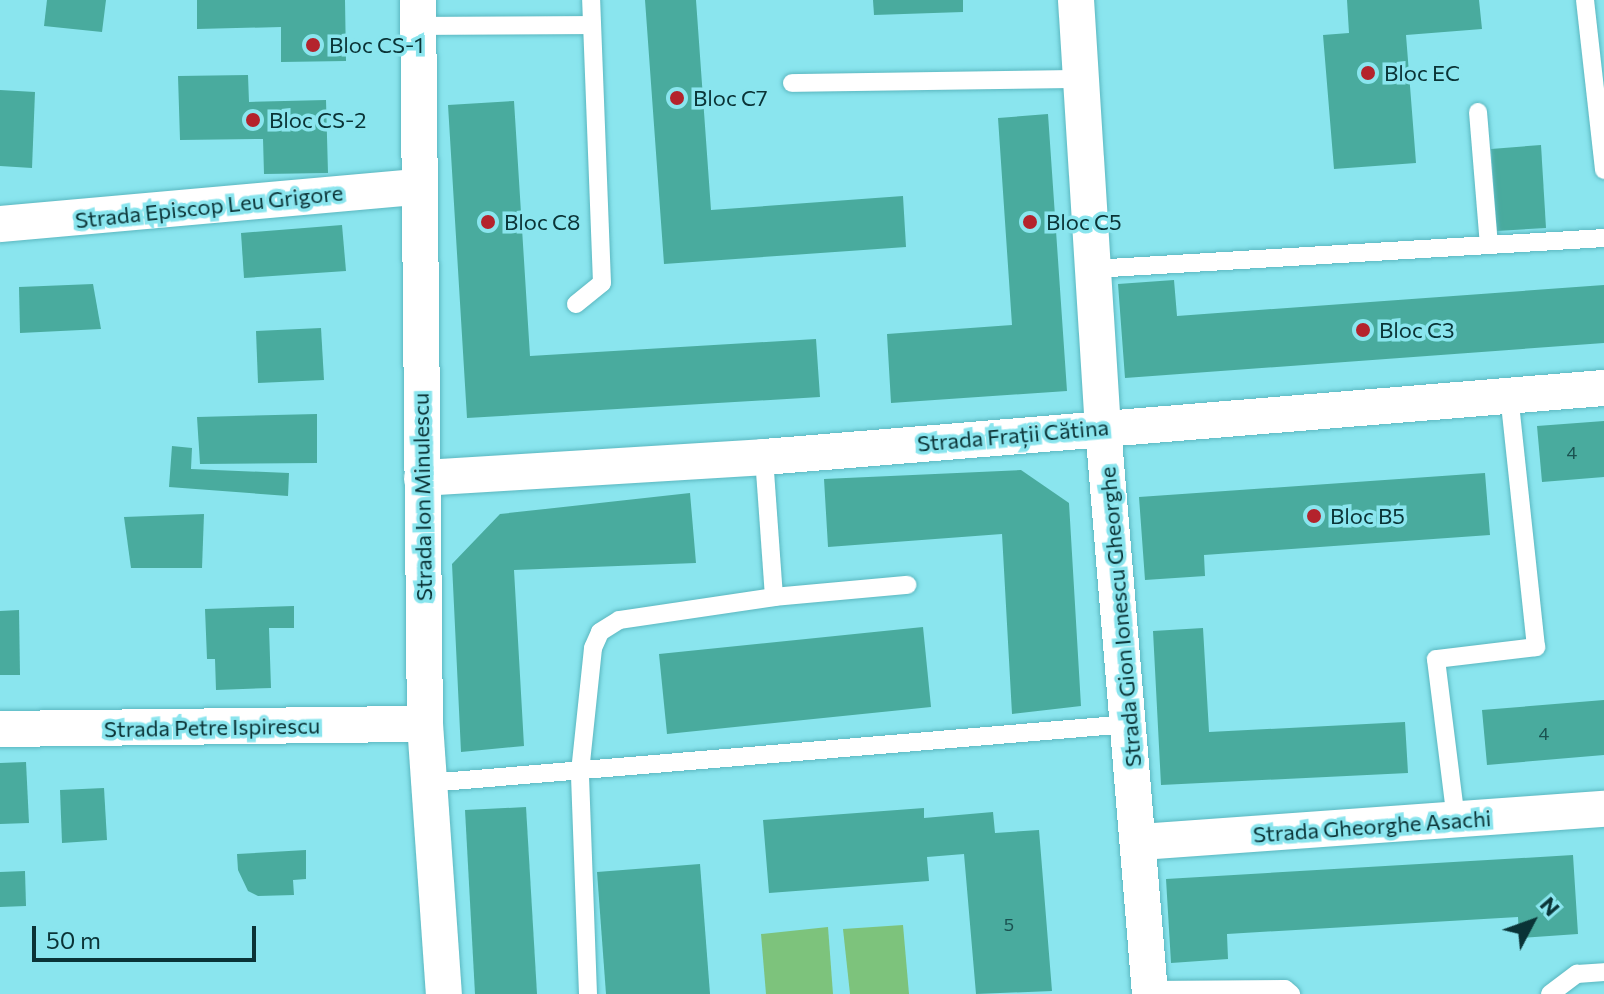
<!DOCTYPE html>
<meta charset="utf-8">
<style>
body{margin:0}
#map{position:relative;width:1604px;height:994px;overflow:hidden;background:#8ae5ee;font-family:Commissioner,sans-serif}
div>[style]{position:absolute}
.green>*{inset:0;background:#7dc37c}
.building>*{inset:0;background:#49ab9e}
.roads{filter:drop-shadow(0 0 2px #5bb7c0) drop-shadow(0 0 2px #5bb7c0)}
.lane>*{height:18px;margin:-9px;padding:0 9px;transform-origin:9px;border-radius:9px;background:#fff}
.street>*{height:36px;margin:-18px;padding:0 18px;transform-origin:18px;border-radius:18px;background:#fff}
.dots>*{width:22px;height:22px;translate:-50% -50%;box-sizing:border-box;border:4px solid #8ae5ee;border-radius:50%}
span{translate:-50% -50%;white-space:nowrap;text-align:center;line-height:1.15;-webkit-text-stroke:7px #8ae5ee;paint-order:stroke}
.number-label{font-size:18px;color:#1a5150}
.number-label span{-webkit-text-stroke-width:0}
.poi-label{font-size:22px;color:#0a3336}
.left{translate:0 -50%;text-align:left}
.street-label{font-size:22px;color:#0a3336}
.north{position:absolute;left:1492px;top:882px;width:80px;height:80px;-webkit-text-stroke:6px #8ae5ee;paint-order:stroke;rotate:49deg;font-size:22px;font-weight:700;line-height:32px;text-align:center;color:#0a3336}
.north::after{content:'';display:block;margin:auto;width:28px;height:36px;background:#0a3336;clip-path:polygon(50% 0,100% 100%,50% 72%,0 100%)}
.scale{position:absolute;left:32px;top:926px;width:224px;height:36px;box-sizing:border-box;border:4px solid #0a3336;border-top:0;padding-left:10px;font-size:24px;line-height:28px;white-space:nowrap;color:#0a3336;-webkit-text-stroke:6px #8ae5ee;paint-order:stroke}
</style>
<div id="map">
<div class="green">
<div style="clip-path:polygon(903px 925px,909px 994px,850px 994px,843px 929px)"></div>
<div style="clip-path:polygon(828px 927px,833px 994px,766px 994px,761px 934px)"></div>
</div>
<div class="building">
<div style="clip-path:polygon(47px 0,106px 0,102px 32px,44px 26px)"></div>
<div style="clip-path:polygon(197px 0,345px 0,346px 61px,281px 62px,281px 27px,197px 29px)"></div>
<div style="clip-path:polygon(645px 0,696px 0,711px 210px,903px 196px,906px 247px,664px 264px)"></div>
<div style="clip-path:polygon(873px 0,963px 0,963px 12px,874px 15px)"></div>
<div style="clip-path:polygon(1347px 0,1479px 0,1482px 29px,1406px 35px,1416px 163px,1334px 169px,1323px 35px,1349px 33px)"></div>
<div style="clip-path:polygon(248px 75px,249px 102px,326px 100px,328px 173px,264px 174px,263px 139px,180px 140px,178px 76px)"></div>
<div style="clip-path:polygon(0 90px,35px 92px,32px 168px,0 166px)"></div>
<div style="clip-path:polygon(514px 101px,530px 356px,816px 339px,820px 397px,467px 418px,448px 105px)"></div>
<div style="clip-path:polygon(1048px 114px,1067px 391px,891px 403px,887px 334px,1012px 325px,998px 118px)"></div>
<div style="clip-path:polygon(1541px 145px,1546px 228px,1497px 231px,1491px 149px)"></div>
<div style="clip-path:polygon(342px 225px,346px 271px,244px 278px,241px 233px)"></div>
<div style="clip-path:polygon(1174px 280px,1177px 316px,1604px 285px,1604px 343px,1125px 378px,1118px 284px)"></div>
<div style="clip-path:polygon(93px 284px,101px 329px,20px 333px,19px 287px)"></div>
<div style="clip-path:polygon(321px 328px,324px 380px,258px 383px,256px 331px)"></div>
<div style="clip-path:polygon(317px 414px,317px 463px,200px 464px,197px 417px)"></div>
<div style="clip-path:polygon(1604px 421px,1604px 477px,1542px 482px,1537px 426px)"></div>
<div style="clip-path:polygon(172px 446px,192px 448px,191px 469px,289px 473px,288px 496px,169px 487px)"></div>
<div style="clip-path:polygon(1021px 470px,1069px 503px,1081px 706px,1012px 714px,1002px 534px,828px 547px,824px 479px)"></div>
<div style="clip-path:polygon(1485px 473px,1490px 535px,1204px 555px,1205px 576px,1145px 580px,1139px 497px)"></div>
<div style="clip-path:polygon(690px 493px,696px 563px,514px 570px,524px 746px,461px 752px,452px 564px,500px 514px)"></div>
<div style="clip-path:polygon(204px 514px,202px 568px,131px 568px,124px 517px)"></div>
<div style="clip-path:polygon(294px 606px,294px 628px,269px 628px,271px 688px,216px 690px,215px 659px,207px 659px,205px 609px)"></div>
<div style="clip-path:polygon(19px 610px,20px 675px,0 675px,0 611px)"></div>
<div style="clip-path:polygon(923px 627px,931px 707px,667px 734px,659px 654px)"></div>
<div style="clip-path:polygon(1203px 628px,1209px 732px,1405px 722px,1408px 773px,1161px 785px,1153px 631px)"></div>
<div style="clip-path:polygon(1604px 700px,1604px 755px,1487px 765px,1482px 710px)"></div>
<div style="clip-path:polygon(26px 762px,29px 823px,0 824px,0 763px)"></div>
<div style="clip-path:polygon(104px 788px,107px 840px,62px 843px,60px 790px)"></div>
<div style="clip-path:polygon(526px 807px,537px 994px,475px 994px,465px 810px)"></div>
<div style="clip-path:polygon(924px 808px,924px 818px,993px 812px,995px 833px,1039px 830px,1052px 991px,976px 994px,964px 854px,927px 857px,929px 881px,769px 893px,763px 820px)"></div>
<div style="clip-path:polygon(306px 850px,306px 879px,293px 880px,294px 895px,258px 896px,248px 891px,238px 870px,237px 854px)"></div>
<div style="clip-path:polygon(1573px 855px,1578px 934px,1519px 938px,1518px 917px,1227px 934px,1228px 959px,1171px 963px,1166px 879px)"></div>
<div style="clip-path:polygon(700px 864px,710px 994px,606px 994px,597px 872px)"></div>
<div style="clip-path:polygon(25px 871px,26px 906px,0 907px,0 872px)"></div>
</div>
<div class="roads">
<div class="lane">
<div style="left:1585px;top:0;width:171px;rotate:83.6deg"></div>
<div style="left:418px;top:26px;width:174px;rotate:-0.3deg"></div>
<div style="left:792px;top:83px;width:289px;rotate:-0.8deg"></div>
<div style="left:1478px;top:112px;width:133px;rotate:85.3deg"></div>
<div style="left:1093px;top:269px;width:512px;rotate:-3.47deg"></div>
<div style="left:576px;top:304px;width:33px;rotate:-39deg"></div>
<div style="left:602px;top:283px;width:283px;rotate:-92.2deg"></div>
<div style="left:774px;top:597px;width:134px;rotate:-5.2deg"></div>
<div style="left:429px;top:783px;width:702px;rotate:-4.82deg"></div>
<div style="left:1456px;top:820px;width:162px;rotate:-97.1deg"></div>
<div style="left:1436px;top:659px;width:101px;rotate:-6.8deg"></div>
<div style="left:1536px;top:647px;width:253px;rotate:-96.1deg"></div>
<div style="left:1150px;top:990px;width:135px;rotate:-0.4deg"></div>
<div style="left:1285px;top:989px;width:8px;rotate:40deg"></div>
<div style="left:588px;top:994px;width:222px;rotate:-92.1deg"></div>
<div style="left:580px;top:772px;width:125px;rotate:-84deg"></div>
<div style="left:593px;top:648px;width:17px;rotate:-66deg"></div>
<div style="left:600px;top:632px;width:22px;rotate:-32deg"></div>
<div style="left:619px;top:620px;width:157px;rotate:-8.4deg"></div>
<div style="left:774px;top:597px;width:140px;rotate:-94.1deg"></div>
<div style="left:1550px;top:994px;width:34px;rotate:-37deg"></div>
<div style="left:1577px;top:974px;width:27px;rotate:-4deg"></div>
</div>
<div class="street">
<div style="left:418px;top:0;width:724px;rotate:89.45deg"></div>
<div style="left:425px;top:724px;width:271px;rotate:86deg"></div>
<div style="left:1076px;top:0;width:428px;rotate:86.4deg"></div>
<div style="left:1103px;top:427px;width:569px;rotate:85.26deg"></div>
<div style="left:0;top:224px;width:420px;rotate:-5.1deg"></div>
<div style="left:422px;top:478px;width:343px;rotate:-3.5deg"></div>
<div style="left:764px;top:457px;width:843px;rotate:-4.7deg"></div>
<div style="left:0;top:729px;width:425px;rotate:-0.7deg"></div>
<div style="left:1141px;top:842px;width:464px;rotate:-4.1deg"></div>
</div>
</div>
<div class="dots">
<div style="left:313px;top:45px;background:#b4232c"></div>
<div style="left:1368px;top:73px;background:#b4232c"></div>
<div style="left:677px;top:98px;background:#b4232c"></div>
<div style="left:253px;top:120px;background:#b4232c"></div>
<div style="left:488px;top:222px;background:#b4232c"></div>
<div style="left:1030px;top:222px;background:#b4232c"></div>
<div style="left:1363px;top:330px;background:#b4232c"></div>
<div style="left:1314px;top:516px;background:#b4232c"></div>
</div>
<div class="number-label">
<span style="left:1572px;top:452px">4</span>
<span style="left:1544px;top:733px">4</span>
<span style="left:1009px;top:924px">5</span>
</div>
<div class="poi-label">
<span class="left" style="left:329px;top:45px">Bloc CS-1</span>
<span class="left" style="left:1384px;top:73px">Bloc EC</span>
<span class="left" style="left:693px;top:98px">Bloc C7</span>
<span class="left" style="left:269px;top:120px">Bloc CS-2</span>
<span class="left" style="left:504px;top:222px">Bloc C8</span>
<span class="left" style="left:1046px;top:222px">Bloc C5</span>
<span class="left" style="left:1379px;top:330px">Bloc C3</span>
<span class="left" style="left:1330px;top:516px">Bloc B5</span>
</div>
<div class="street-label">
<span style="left:209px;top:206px;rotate:-6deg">Strada Episcop Leu Grigore</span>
<span style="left:1013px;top:435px;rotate:-5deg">Strada Frații Cătina</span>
<span style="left:422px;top:497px;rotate:-91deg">Strada Ion Minulescu</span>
<span style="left:1120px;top:617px;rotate:-95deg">Strada Gion Ionescu Gheorghe</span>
<span style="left:212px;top:727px;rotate:-1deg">Strada Petre Ispirescu</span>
<span style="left:1372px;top:826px;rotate:-4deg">Strada Gheorghe Asachi</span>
</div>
<div class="north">N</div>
<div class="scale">50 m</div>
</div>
